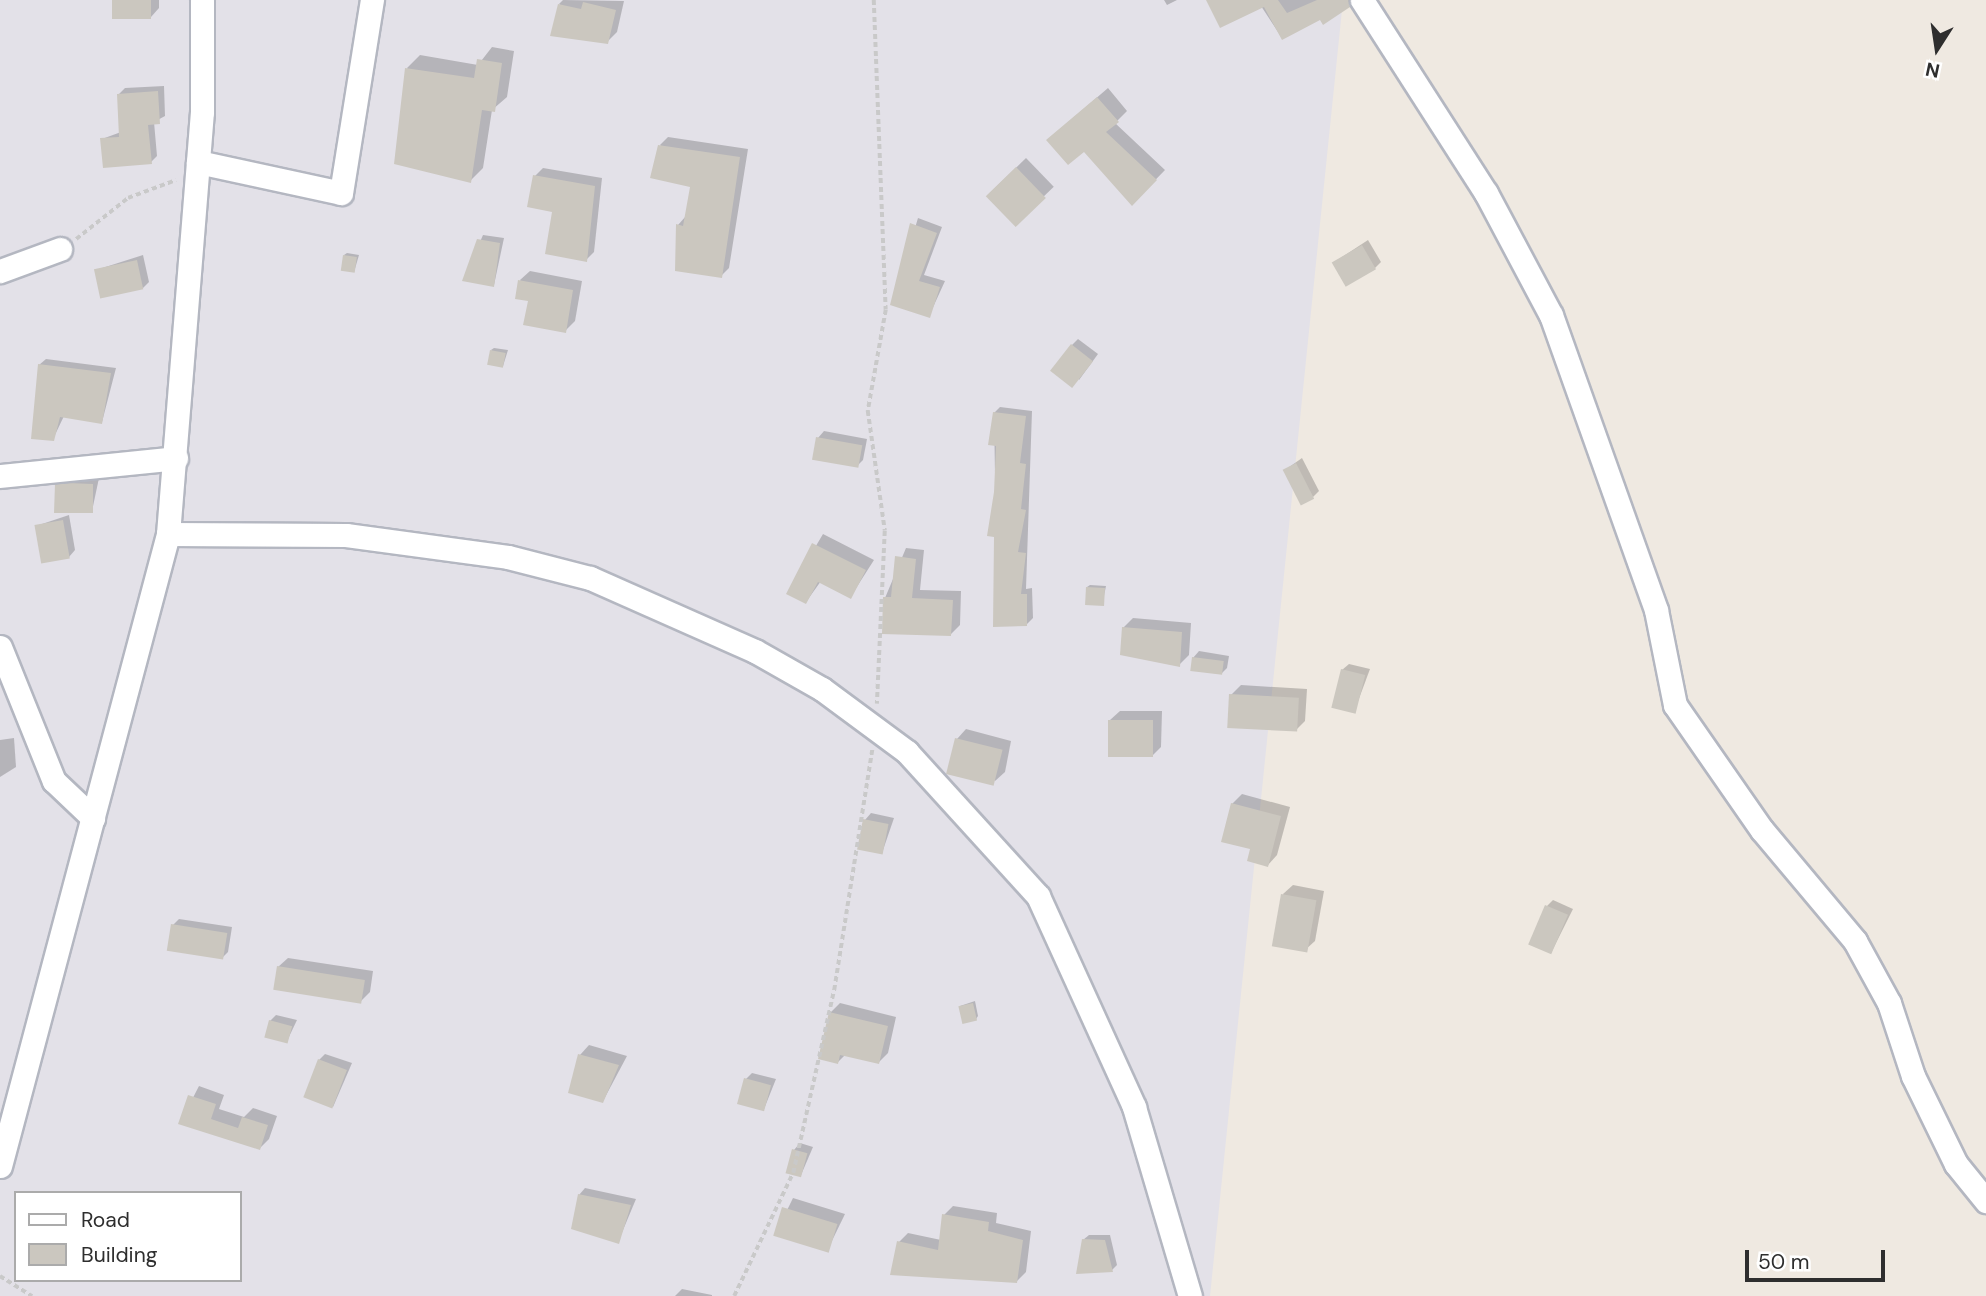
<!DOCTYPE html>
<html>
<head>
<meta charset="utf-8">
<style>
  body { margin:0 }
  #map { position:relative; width:1986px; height:1296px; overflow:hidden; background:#efe9e1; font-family:"DM Sans",sans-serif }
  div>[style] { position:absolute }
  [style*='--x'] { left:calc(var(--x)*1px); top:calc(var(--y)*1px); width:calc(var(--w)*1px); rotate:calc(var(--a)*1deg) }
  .industrial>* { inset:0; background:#e3e1e8 }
  .shadow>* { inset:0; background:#0003; transform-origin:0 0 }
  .building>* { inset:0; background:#cbc7bf; transform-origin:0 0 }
  .path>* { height:3.5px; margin-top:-1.75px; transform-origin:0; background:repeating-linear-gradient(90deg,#c9c9c9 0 5px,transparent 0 8.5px) }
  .roads { filter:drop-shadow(2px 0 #b4b7c1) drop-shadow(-2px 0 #b4b7c1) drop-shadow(0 2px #b4b7c1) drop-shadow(0 -2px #b4b7c1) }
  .minor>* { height:23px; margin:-11.5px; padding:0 11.5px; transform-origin:11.5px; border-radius:11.5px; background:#fff }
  span { translate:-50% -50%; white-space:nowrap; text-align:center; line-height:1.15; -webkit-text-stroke:7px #fff; paint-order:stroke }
  .legend { position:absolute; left:14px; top:1191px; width:228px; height:91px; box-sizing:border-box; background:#fff; border:2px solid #ababab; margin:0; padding:9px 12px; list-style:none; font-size:21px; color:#2e2e2e }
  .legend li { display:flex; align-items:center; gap:14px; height:35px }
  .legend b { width:35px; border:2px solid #ababab }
  .north { position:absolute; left:1902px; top:14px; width:70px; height:70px; -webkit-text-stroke:5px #fff; paint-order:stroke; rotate:192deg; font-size:19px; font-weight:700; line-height:28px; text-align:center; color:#2e2e2e }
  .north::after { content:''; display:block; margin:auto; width:24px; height:32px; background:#2e2e2e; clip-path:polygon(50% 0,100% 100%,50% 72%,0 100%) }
  .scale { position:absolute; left:1745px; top:1250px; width:140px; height:32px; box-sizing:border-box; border:4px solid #2e2e2e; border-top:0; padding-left:9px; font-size:21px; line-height:24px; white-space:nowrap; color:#2e2e2e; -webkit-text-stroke:5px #fff; paint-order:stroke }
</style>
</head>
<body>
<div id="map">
  <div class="industrial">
    <div style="clip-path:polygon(evenodd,0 0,1343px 0,1210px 1296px,0 1296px,0 0,16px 1193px,240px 1193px,240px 1280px,16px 1280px,16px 1193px)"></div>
  </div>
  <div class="shadow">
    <div style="clip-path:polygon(114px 0,159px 0,159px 8px,151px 17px)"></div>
    <div style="clip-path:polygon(563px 0,624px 1px,617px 32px,607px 42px,559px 4px)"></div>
    <div style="clip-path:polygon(1164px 0,1177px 0,1167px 5px)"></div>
    <div style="clip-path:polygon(1213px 0,1355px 0,1282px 38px,1261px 6px)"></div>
    <div style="clip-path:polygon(492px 47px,514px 51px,507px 97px,492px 110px,483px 168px,470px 181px,407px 68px,420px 55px,478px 65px)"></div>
    <div style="clip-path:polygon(164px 86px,165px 116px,154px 122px,157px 156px,151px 162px,102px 139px,121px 132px,119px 94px,125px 88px)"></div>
    <div style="clip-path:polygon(1108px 88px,1127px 111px,1115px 123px,1165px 170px,1132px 204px,1084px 149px,1058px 131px)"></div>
    <div style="clip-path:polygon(668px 137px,748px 149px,729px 268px,721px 276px,678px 225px,686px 216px,692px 186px,660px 145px)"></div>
    <div style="left:1026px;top:158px;width:40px;height:54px;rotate:46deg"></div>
    <div style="clip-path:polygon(543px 168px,602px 178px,594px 252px,586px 260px,535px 176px)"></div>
    <div style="clip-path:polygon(918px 218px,942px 227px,924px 275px,945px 281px,929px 316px,892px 304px)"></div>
    <div style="clip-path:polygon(483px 235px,504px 238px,494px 285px,464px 279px)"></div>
    <div style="clip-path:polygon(1368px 240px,1381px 262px,1375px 268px,1333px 263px)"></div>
    <div style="clip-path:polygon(347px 253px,359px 255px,354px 272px,344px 255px)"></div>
    <div style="clip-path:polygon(143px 255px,149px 282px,143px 288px,96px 270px)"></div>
    <div style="clip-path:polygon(530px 271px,582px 281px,575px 321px,565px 331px,530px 300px,520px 280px)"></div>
    <div style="clip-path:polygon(1078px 339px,1098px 354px,1079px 380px,1072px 345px)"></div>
    <div style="clip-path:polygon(494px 348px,508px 350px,503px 366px,491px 350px)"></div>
    <div style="clip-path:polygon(46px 359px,116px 368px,102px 422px,64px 416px,53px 439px,39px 365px)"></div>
    <div style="clip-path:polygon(1000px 407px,1032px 411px,1026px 589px,1032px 588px,1033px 618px,1027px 624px,996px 535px,994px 413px)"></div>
    <div style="clip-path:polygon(824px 431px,867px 439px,863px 460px,857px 466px,818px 438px)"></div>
    <div style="clip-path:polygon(1302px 458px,1319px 491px,1313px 497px,1285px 470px)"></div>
    <div style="clip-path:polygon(99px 478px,92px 511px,57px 485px,63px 479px)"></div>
    <div style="clip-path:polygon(69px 515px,75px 550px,69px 557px,36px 526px)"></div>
    <div style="clip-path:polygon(823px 534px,874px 560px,851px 596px,821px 581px,806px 602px,788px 593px)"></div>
    <div style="clip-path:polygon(906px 548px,924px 550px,920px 590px,961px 591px,960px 625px,951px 634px,885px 598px)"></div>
    <div style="clip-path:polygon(1090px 585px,1106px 586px,1102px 605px,1087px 587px)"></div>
    <div style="clip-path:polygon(1133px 618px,1191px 623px,1189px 655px,1179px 665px,1123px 628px)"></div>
    <div style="clip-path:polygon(1199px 651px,1229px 656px,1227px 668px,1221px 674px,1193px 658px)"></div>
    <div style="clip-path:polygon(1349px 664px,1370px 669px,1354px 712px,1342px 670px)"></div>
    <div style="clip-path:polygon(1241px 685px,1307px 689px,1305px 721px,1296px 730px,1231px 695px)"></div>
    <div style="clip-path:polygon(1120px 711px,1162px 711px,1161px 747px,1152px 756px,1110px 720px)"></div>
    <div style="clip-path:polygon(966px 729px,1011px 741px,1005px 772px,995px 781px,957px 739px)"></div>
    <div style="clip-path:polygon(14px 738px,16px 767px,0 777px,0 740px)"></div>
    <div style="clip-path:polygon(1242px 794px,1290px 807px,1277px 855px,1268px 865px,1252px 848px,1232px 804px)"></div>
    <div style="clip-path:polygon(871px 813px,894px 818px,882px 853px,865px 820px)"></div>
    <div style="clip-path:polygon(1293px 885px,1324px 891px,1315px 941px,1305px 950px,1283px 894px)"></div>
    <div style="clip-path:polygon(1553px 900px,1573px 909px,1551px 953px,1547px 906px)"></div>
    <div style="clip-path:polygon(179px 919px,232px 927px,228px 952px,222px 958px,173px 925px)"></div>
    <div style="clip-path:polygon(288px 958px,373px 971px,370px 992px,361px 1001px,278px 967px)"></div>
    <div style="clip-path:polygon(975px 1001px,978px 1016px,976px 1019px,960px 1006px)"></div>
    <div style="clip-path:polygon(840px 1003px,896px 1017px,888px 1053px,878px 1063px,845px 1055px,838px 1062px,830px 1013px)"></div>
    <div style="clip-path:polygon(276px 1015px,297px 1020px,287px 1041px,270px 1021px)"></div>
    <div style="clip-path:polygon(589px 1045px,627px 1056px,603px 1101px,580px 1055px)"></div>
    <div style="clip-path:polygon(325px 1054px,352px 1063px,333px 1107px,319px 1060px)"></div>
    <div style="clip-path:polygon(752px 1073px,776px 1079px,764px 1109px,746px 1079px)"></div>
    <div style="clip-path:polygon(199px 1086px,224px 1095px,219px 1109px,244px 1117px,253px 1108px,277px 1116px,269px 1139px,260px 1148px,180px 1123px)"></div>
    <div style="clip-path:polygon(800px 1143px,813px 1147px,801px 1175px,794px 1150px)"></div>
    <div style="clip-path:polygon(585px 1188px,636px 1199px,618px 1242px,579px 1195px)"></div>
    <div style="clip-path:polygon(793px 1198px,845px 1214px,827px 1251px,775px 1235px)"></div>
    <div style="clip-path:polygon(953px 1206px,997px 1213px,996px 1223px,1031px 1231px,1026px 1272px,1017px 1281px,899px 1242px,908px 1233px,941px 1240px,944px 1215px)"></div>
    <div style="clip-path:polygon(1089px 1235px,1110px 1235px,1117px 1265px,1112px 1270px,1083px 1240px)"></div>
    <div style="clip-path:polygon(682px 1289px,712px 1295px,712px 1296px,675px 1296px)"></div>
  </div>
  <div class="building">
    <div style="left:112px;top:0;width:39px;height:19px"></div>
    <div style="clip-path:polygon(1206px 0,1278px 0,1287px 13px,1317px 0,1348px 0,1350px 7px,1323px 25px,1320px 20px,1282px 40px,1264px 7px,1220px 28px)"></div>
    <div style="clip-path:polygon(583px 2px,616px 10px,608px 44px,550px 36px,558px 4px,581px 9px)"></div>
    <div style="clip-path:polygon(477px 59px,502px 63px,495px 112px,482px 110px,471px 183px,394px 164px,405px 68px,474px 78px)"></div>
    <div style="clip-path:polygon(158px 91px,160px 124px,148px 125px,152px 164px,103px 168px,100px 138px,119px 137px,117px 94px)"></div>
    <div style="clip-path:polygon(1097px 97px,1119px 122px,1106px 132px,1157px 180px,1132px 206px,1084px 152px,1068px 165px,1046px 140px)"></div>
    <div style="clip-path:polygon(658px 145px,740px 157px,722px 278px,675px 271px,676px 224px,683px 226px,690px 187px,650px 178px)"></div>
    <div style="left:1016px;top:167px;width:43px;height:42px;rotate:46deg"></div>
    <div style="clip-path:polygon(533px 175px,595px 186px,587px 262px,545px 254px,552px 212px,527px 207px)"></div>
    <div style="clip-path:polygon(910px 223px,937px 233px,919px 281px,940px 287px,930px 318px,890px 305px)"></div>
    <div style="clip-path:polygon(477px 239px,500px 243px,494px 287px,462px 281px)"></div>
    <div style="left:1362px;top:245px;width:28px;height:35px;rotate:60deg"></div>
    <div style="left:343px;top:255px;width:14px;height:16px;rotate:8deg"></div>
    <div style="left:137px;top:260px;width:30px;height:44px;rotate:78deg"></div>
    <div style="clip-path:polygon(518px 280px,573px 290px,566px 333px,523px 325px,528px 301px,515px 299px)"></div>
    <div style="left:1071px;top:344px;width:28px;height:34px;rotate:38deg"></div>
    <div style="left:490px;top:350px;width:16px;height:15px;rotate:11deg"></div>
    <div style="clip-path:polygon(38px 364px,111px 373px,102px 424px,60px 417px,54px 441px,31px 439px)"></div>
    <div style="clip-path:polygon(993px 412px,1026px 416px,1020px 463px,1026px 464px,1021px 509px,1026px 510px,1018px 552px,1026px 553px,1021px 594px,1027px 594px,1027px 626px,993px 627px,994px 537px,987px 536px,994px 492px,996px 446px,988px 445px)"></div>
    <div style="left:816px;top:437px;width:47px;height:23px;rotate:10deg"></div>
    <div style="left:1296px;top:463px;width:40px;height:15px;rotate:63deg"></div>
    <div style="clip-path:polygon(67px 483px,93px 484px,93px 513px,54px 513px,55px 484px)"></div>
    <div style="left:63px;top:520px;width:39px;height:29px;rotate:80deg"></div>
    <div style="clip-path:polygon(812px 543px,866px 570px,851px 599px,818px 582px,806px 604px,786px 594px)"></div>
    <div style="clip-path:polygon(895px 556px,916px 559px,912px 598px,953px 600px,951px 636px,882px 634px,883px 597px,891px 597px)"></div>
    <div style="left:1086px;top:587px;width:19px;height:18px;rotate:3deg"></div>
    <div style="clip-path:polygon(1122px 627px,1182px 632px,1180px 667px,1120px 655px)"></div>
    <div style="left:1192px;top:657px;width:32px;height:14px;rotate:7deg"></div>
    <div style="left:1341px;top:669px;width:25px;height:40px;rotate:14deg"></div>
    <div style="left:1229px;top:694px;width:70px;height:34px;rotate:3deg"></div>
    <div style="left:1108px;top:720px;width:45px;height:37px"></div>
    <div style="left:955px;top:738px;width:49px;height:37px;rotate:14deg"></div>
    <div style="clip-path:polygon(1231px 803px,1281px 816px,1268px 867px,1247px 861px,1250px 849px,1221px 842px)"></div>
    <div style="left:863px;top:819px;width:26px;height:31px;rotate:11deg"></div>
    <div style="left:1281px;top:894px;width:36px;height:53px;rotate:10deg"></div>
    <div style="left:1545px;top:905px;width:25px;height:43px;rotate:23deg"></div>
    <div style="left:171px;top:924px;width:57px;height:27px;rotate:9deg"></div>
    <div style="left:277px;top:966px;width:89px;height:24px;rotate:9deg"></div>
    <div style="left:973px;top:1003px;width:18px;height:15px;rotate:77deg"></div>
    <div style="clip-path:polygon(829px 1012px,888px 1026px,879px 1064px,840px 1055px,838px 1064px,818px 1059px)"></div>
    <div style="left:269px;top:1020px;width:24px;height:18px;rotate:15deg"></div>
    <div style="clip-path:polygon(578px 1054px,619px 1065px,603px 1103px,568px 1093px)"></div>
    <div style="left:318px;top:1059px;width:31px;height:41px;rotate:21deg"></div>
    <div style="left:744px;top:1078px;width:28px;height:27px;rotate:15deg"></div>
    <div style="clip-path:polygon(188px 1095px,216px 1104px,211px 1119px,238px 1128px,242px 1117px,268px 1125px,260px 1150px,178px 1124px)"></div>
    <div style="left:792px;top:1149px;width:16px;height:25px;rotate:15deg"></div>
    <div style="clip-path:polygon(578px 1194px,631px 1205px,619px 1244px,571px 1229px)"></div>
    <div style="left:782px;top:1207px;width:58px;height:30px;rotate:17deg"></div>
    <div style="clip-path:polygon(942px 1214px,989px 1222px,988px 1231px,1023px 1240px,1017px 1283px,890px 1275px,897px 1241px,938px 1250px)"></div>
    <div style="clip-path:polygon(1082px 1239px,1105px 1240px,1113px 1272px,1076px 1274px)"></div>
  </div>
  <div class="path">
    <div style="--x:874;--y:0;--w:310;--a:87.8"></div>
    <div style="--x:886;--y:310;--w:103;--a:100.1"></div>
    <div style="--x:868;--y:411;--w:121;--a:81.9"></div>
    <div style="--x:885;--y:531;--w:173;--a:92.6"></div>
    <div style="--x:76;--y:239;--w:66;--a:-38.3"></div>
    <div style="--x:128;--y:198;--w:51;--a:-20.6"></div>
    <div style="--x:0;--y:1276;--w:38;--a:32"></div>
    <div style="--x:734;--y:1296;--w:136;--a:-64.4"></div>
    <div style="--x:793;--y:1173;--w:188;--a:-77.4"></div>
    <div style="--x:834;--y:990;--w:243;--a:-81"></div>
  </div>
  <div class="roads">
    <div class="minor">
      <div style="--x:1362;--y:0;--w:229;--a:57.3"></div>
      <div style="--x:1486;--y:193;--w:138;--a:62"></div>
      <div style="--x:1551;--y:315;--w:313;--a:70.4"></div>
      <div style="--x:1656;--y:610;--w:97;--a:78.7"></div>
      <div style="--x:1675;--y:705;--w:152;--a:55.2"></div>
      <div style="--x:1762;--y:830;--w:145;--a:50"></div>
      <div style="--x:1855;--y:941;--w:71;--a:61.3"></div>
      <div style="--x:1889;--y:1003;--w:77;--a:71.8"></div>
      <div style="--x:1913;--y:1076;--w:98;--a:64"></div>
      <div style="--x:1956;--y:1164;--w:48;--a:51"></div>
      <div style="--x:198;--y:162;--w:146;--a:12.2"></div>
      <div style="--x:341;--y:193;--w:195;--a:-80.9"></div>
      <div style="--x:0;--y:271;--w:64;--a:-20.1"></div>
      <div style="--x:0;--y:476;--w:177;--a:-5.8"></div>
      <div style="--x:168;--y:534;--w:178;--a:0.3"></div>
      <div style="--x:346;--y:535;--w:163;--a:7.7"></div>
      <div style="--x:508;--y:557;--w:85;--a:14.4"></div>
      <div style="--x:590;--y:578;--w:180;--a:23.9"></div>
      <div style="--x:755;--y:651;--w:77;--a:29.6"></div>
      <div style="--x:822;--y:689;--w:106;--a:36.5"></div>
      <div style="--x:907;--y:752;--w:195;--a:47.7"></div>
      <div style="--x:1038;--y:896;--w:232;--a:65.5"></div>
      <div style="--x:1134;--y:1107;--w:197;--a:73.5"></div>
      <div style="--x:0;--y:647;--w:144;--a:68.1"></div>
      <div style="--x:54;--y:781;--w:54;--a:43.5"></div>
      <div style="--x:0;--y:1166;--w:654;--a:-75.11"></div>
      <div style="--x:168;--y:534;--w:423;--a:-85.4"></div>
      <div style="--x:202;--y:112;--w:112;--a:-90"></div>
    </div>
  </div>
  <ul class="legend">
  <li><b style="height:9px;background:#fff"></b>Road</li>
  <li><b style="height:19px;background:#cbc7bf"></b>Building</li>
  </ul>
  <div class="north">N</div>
  <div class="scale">50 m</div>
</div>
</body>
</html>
